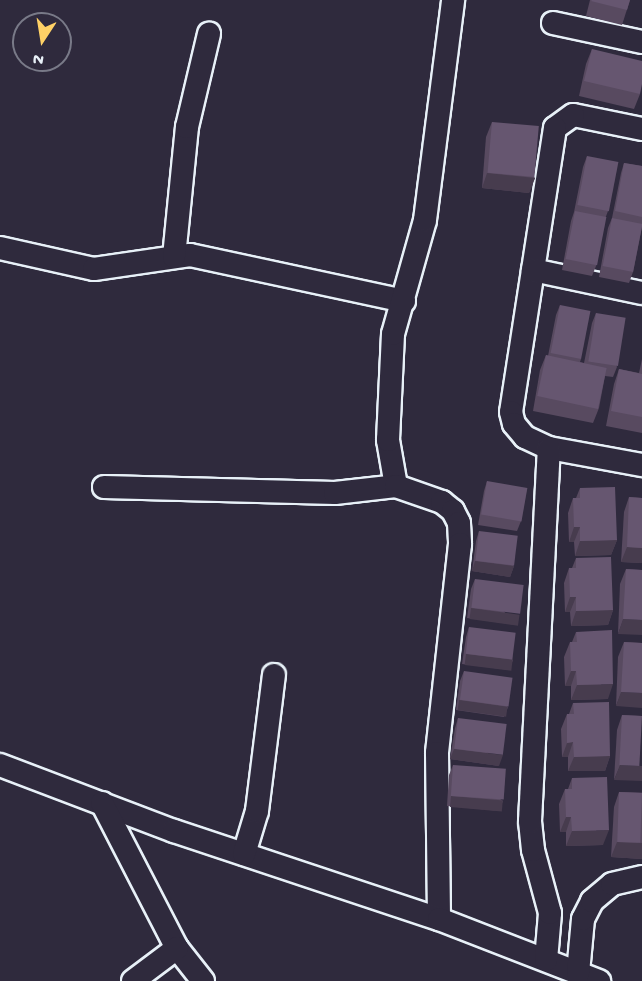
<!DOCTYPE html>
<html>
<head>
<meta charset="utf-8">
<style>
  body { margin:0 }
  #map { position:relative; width:642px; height:981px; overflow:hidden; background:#2f2a3d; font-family:"Gochi Hand",sans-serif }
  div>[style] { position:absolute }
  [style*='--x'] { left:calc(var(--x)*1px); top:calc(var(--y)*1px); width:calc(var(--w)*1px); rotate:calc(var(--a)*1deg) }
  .roads { filter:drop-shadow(2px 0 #e8f1f8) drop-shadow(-2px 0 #e8f1f8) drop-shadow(0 2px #e8f1f8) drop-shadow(0 -2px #e8f1f8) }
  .minor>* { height:22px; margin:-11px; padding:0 11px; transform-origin:11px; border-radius:11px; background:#2f2a3d }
  .wall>* { inset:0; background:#584a60 }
  .shaded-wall>* { inset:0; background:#473c4e; transform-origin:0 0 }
  .building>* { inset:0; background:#665670; transform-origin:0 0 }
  span { translate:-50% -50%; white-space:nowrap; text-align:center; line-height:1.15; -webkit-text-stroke:5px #2f2a3d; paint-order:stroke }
  .north { position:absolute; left:12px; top:12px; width:60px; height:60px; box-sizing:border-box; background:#2f2a3d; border:2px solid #797a88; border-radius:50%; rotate:192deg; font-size:16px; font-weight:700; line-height:24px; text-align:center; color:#e8f1f8 }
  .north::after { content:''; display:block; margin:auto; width:21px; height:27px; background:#ffd166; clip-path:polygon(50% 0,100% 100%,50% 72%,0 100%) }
</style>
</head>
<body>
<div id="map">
  <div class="roads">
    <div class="minor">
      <div style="--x:553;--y:23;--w:91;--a:12.1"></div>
      <div style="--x:642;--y:129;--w:70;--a:-168.5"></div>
      <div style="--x:573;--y:115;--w:22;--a:144"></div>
      <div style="--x:555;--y:128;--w:287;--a:98.8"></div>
      <div style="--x:511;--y:412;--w:12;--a:76"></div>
      <div style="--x:514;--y:424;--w:17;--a:50"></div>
      <div style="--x:525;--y:437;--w:26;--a:25"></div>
      <div style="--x:549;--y:448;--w:95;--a:10.4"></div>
      <div style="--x:0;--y:248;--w:96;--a:12.6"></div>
      <div style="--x:94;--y:269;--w:97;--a:-8.3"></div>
      <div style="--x:190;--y:255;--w:219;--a:12.1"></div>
      <div style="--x:174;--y:257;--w:131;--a:-84.3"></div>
      <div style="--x:187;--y:127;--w:96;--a:-76.7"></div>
      <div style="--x:533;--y:270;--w:111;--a:11.9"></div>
      <div style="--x:396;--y:486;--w:47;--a:-99.9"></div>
      <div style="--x:388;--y:440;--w:106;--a:-87.3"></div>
      <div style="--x:393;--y:334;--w:118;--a:-74.3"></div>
      <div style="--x:425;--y:220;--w:222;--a:-82.7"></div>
      <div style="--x:104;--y:487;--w:231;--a:1.5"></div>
      <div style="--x:335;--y:493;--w:61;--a:-6.5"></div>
      <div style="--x:396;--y:486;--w:49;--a:19.2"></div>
      <div style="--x:442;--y:502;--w:14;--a:39"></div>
      <div style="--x:453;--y:511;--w:13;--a:63"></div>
      <div style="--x:459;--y:523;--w:21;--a:87"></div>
      <div style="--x:460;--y:544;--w:210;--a:96.3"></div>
      <div style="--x:437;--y:753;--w:166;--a:89.3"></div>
      <div style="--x:0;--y:765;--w:186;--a:20.8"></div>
      <div style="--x:174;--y:831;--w:279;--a:18.4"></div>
      <div style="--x:439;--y:919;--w:172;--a:21.2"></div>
      <div style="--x:102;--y:803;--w:163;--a:62.7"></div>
      <div style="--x:177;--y:948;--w:42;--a:51.8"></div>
      <div style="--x:244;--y:854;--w:45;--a:-73.2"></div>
      <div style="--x:257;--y:811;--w:137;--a:-82.9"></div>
      <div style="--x:546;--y:960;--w:47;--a:-85.1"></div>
      <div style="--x:550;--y:913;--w:65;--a:-105.1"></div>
      <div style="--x:533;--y:850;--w:29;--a:-96"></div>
      <div style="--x:530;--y:821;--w:373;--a:-87.1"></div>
      <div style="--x:578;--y:973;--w:54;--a:-84.7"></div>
      <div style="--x:583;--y:919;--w:20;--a:-63"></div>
      <div style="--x:592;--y:901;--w:26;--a:-40"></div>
      <div style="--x:612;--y:884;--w:31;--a:-13"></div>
      <div style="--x:133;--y:981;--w:55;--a:-36.9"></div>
    </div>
  </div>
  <div class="wall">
    <div style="clip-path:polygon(590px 0,630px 0,622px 25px,586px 16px)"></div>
    <div style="clip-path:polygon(592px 49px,640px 94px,634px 109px,579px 96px,586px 64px)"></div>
    <div style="clip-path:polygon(492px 122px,535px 178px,529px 193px,482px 188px,486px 137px)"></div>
    <div style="clip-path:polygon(587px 156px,608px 211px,605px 219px,596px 266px,592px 276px,562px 270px,571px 221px,574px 212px,583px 167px)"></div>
    <div style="clip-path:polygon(624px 163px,642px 166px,642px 227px,633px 272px,629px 283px,599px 277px,608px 228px,612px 218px,621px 173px)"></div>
    <div style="clip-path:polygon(560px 305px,581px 359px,580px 362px,584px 363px,592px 323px,596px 313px,617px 367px,613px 377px,605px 376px,599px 408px,593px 423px,533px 411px,540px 370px,546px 355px,548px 356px,556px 315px)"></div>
    <div style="clip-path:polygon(642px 359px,642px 433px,606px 426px,614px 384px,619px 369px,639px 373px)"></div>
    <div style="clip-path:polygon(487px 481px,521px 521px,517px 531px,478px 525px,484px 491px)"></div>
    <div style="clip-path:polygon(580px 488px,617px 540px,611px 555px,575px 556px,574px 542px,569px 542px,568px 513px,573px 498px,576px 498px)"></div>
    <div style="clip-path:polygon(629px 497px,642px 498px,642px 563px,621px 562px,624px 512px)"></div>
    <div style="clip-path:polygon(479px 531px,514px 566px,510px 577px,472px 571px,476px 541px)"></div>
    <div style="clip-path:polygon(576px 558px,613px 610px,608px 625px,571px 626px,570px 612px,565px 612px,564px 583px,569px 568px,572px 568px)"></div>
    <div style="clip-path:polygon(626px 569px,642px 570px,618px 634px,620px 584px)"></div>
    <div style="clip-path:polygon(475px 579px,516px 625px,467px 618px,471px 589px)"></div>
    <div style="clip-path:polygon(469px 627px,513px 660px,509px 670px,462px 664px,466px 637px)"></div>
    <div style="clip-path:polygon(576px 632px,608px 699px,571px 700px,571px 686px,565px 686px,564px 657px,570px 642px,572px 642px)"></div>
    <div style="clip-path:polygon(624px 642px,642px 643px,616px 706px,618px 657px)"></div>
    <div style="clip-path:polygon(464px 671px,508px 707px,504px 717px,456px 710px,460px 681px)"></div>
    <div style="clip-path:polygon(573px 703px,610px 756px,605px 771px,568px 771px,568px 757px,562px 757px,561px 729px,567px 714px,569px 714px)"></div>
    <div style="clip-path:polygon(622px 715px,642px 716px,614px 780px,617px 730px)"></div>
    <div style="clip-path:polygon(458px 718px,499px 766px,450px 759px,455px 728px)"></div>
    <div style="clip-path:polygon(453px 765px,503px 801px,499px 811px,447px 806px,449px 775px)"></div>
    <div style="clip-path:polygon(572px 778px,603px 845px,566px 846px,566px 832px,560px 832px,559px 804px,565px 789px,568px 789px)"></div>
    <div style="clip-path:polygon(619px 792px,642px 793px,642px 859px,611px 857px,614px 807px)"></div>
  </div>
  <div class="shaded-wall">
    <div style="clip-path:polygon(487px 173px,535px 178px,529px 193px,482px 188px)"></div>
    <div style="clip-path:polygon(574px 527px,580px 527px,574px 542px,569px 542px)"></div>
    <div style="clip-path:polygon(617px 540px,611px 555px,575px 556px,580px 541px)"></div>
    <div style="clip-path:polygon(627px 547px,642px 548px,642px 563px,621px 562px)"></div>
    <div style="clip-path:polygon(475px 561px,514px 566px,510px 577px,472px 571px)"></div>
    <div style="clip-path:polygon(570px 597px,576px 597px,570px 612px,565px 612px)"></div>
    <div style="left:471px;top:608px;width:49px;height:11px;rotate:8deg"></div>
    <div style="clip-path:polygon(613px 610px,608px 625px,571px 626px,576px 611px)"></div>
    <div style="clip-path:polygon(623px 619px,642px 620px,642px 635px,618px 634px)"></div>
    <div style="left:466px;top:654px;width:47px;height:11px;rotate:7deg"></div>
    <div style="clip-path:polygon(571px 671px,576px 671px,571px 686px,565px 686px)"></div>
    <div style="clip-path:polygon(613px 684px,608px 699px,571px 700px,577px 685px)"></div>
    <div style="clip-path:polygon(621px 692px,642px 693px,642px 708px,616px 706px)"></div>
    <div style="left:459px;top:700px;width:49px;height:10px;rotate:8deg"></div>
    <div style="clip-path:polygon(573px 742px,568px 757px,562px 757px,567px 743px)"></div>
    <div style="clip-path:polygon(454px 749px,503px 755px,499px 766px,450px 759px)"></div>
    <div style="clip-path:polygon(610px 756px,605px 771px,568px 771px,574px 757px)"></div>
    <div style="clip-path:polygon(620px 765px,642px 766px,642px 781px,614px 780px)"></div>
    <div style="left:451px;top:796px;width:52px;height:11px;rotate:5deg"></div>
    <div style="clip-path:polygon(566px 817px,571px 817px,566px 832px,560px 832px)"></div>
    <div style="clip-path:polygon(609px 830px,603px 845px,566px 846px,572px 831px)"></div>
    <div style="clip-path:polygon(617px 842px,642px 843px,642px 859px,611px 857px)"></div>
  </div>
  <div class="building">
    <div style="clip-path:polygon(592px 0,630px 0,627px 10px,591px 1px)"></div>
    <div style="clip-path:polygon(592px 49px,642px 61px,642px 84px,640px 94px,584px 81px)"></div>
    <div style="left:492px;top:122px;width:47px;height:51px;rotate:5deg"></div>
    <div style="left:587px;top:156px;width:32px;height:50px;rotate:11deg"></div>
    <div style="clip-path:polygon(624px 163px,642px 166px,642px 217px,615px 211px)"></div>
    <div style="left:575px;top:211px;width:32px;height:49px;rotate:11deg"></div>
    <div style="left:612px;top:218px;width:31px;height:49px;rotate:11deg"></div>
    <div style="left:560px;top:305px;width:31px;height:49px;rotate:11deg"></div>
    <div style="left:596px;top:313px;width:30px;height:49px;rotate:9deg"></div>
    <div style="left:546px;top:355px;width:62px;height:42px;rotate:12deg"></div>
    <div style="clip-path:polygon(619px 369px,642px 374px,642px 417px,611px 411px)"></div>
    <div style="left:487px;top:481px;width:41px;height:34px;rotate:10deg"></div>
    <div style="clip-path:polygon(615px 487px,617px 540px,580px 541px,580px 527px,574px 527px,573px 498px,580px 498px,580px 488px)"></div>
    <div style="clip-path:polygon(629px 497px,642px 498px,642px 548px,627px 547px)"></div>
    <div style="left:479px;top:531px;width:39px;height:30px;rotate:7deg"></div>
    <div style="clip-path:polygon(611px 557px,613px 610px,576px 611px,576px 597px,570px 597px,569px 568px,576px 568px,576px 558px)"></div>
    <div style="clip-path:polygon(626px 569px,642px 570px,642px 620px,623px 619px)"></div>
    <div style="left:475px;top:579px;width:49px;height:29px;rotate:7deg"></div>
    <div style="left:469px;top:627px;width:47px;height:27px;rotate:7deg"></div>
    <div style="clip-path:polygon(612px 630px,613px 684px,577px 685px,576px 671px,571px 671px,570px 642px,577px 642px,576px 632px)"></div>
    <div style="clip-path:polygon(624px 642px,642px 643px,642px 693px,621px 692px)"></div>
    <div style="left:464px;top:671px;width:49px;height:29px;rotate:8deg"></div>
    <div style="clip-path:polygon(609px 702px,610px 756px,574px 757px,573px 742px,567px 743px,567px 714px,574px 714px,573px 703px)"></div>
    <div style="left:622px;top:715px;width:20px;height:50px;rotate:3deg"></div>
    <div style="left:458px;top:718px;width:49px;height:31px;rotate:7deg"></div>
    <div style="left:453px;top:765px;width:53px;height:31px;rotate:4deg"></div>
    <div style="clip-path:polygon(607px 777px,609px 830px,572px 831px,571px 817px,566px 817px,565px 789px,572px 789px,572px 778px)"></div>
    <div style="left:619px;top:792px;width:23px;height:50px;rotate:2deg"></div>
  </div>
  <div class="north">N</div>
</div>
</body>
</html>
